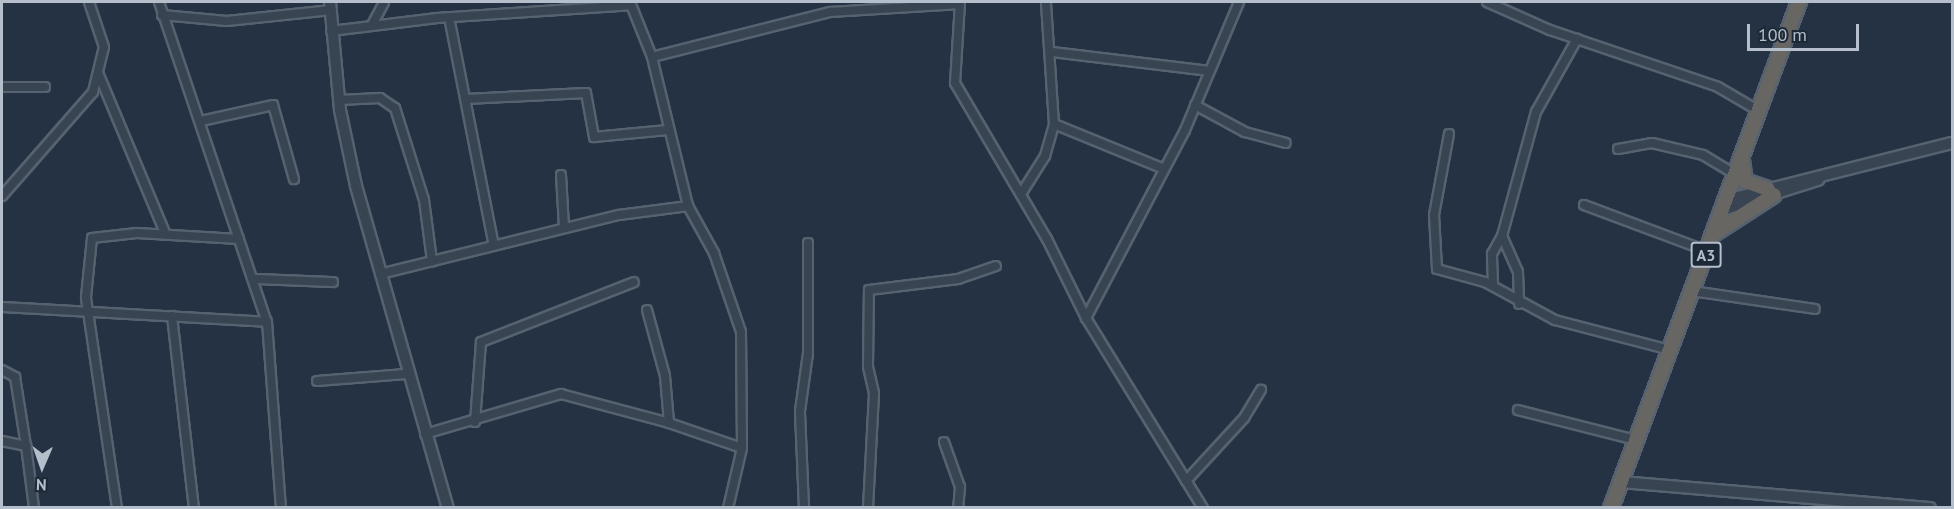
<!DOCTYPE html>
<html>
<head>
<meta charset="utf-8">
<style>
  body { margin:0 }
  #map { position:relative; width:1954px; height:509px; overflow:hidden; background:#243243; font-family:"PT Sans",sans-serif }
  div>[style] { position:absolute }
  [style*='--x'] { left:calc(var(--x)*1px); top:calc(var(--y)*1px); width:calc(var(--w)*1px); rotate:calc(var(--a)*1deg) }
  .roads { filter:drop-shadow(2px 0 #56626f) drop-shadow(-2px 0 #56626f) drop-shadow(0 2px #56626f) drop-shadow(0 -2px #56626f) }
  .minor>* { height:8px; margin:-4px; padding:0 4px; transform-origin:4px; border-radius:4px; background:#384452 }
  .tertiary>* { height:10px; margin:-5px; padding:0 5px; transform-origin:5px; border-radius:5px; background:#384452 }
  .trunk>* { height:14px; margin:-7px; padding:0 7px; transform-origin:7px; border-radius:7px; background:#686663 }
  span { translate:-50% -50%; white-space:nowrap; text-align:center; line-height:1.15; -webkit-text-stroke:4.5px #1d2937; paint-order:stroke }
  .shield-label span { padding:2px 4px; background:#1d2937; border:2px solid; border-radius:4px; -webkit-text-stroke-width:0 }
  .shield-label { font-size:16px; color:#b5bfcc; font-weight:700 }
  .frame { position:absolute; inset:0; border:3px solid #b5bfcc; pointer-events:none }
  .north { position:absolute; left:12px; top:437px; width:60px; height:60px; -webkit-text-stroke:4px #1d2937; paint-order:stroke; rotate:182deg; font-size:16px; font-weight:700; line-height:24px; text-align:center; color:#b5bfcc }
  .north::after { content:''; display:block; margin:auto; width:21px; height:27px; background:#b5bfcc; clip-path:polygon(50% 0,100% 100%,50% 72%,0 100%) }
  .scale { position:absolute; left:1747px; top:24px; width:112px; height:27px; box-sizing:border-box; border:3px solid #b5bfcc; border-top:0; padding-left:8px; font-size:18px; line-height:21px; white-space:nowrap; color:#b5bfcc; -webkit-text-stroke:4px #1d2937; paint-order:stroke }
</style>
</head>
<body>
<div id="map">
  <div class="roads">
    <div class="minor">
      <div style="--x:159;--y:2;--w:338;--a:71.4"></div>
      <div style="--x:267;--y:322;--w:187;--a:85.7"></div>
      <div style="--x:630;--y:2;--w:59;--a:68.2"></div>
      <div style="--x:652;--y:57;--w:153;--a:76.4"></div>
      <div style="--x:960;--y:2;--w:81;--a:93.5"></div>
      <div style="--x:955;--y:83;--w:181;--a:59.5"></div>
      <div style="--x:1047;--y:239;--w:88;--a:63.7"></div>
      <div style="--x:1086;--y:318;--w:223;--a:58.4"></div>
      <div style="--x:1487;--y:2;--w:69;--a:24"></div>
      <div style="--x:1550;--y:30;--w:177;--a:18.7"></div>
      <div style="--x:1718;--y:87;--w:48;--a:30.3"></div>
      <div style="--x:162;--y:15;--w:65;--a:5.3"></div>
      <div style="--x:227;--y:21;--w:105;--a:-6"></div>
      <div style="--x:449;--y:17;--w:233;--a:78.9"></div>
      <div style="--x:372;--y:25;--w:26;--a:-62"></div>
      <div style="--x:331;--y:31;--w:107;--a:-7"></div>
      <div style="--x:437;--y:18;--w:194;--a:-3.8"></div>
      <div style="--x:1052;--y:52;--w:157;--a:6.9"></div>
      <div style="--x:652;--y:57;--w:184;--a:-14.2"></div>
      <div style="--x:830;--y:12;--w:129;--a:-3.5"></div>
      <div style="--x:99;--y:75;--w:173;--a:67.3"></div>
      <div style="--x:2;--y:87;--w:43;--a:0"></div>
      <div style="--x:466;--y:99;--w:120;--a:-2.9"></div>
      <div style="--x:586;--y:93;--w:45;--a:79.7"></div>
      <div style="--x:594;--y:137;--w:74;--a:-5.4"></div>
      <div style="--x:339;--y:100;--w:41;--a:-2.8"></div>
      <div style="--x:380;--y:98;--w:18;--a:34"></div>
      <div style="--x:395;--y:108;--w:96;--a:72.5"></div>
      <div style="--x:424;--y:200;--w:62;--a:82.5"></div>
      <div style="--x:1195;--y:105;--w:57;--a:28.4"></div>
      <div style="--x:1245;--y:132;--w:42;--a:15"></div>
      <div style="--x:201;--y:121;--w:74;--a:-12.5"></div>
      <div style="--x:273;--y:105;--w:77;--a:74.2"></div>
      <div style="--x:1054;--y:124;--w:119;--a:22.2"></div>
      <div style="--x:1449;--y:134;--w:82;--a:100.5"></div>
      <div style="--x:1434;--y:215;--w:54;--a:86.8"></div>
      <div style="--x:1437;--y:269;--w:50;--a:15.2"></div>
      <div style="--x:1485;--y:282;--w:80;--a:28.5"></div>
      <div style="--x:1555;--y:320;--w:119;--a:14.6"></div>
      <div style="--x:1618;--y:149;--w:35;--a:-10"></div>
      <div style="--x:1652;--y:143;--w:52;--a:13.2"></div>
      <div style="--x:1703;--y:155;--w:37;--a:31"></div>
      <div style="--x:561;--y:175;--w:52;--a:86.7"></div>
      <div style="--x:1021;--y:194;--w:45;--a:-57.7"></div>
      <div style="--x:1045;--y:156;--w:33;--a:-74"></div>
      <div style="--x:1054;--y:124;--w:122;--a:-93.8"></div>
      <div style="--x:2;--y:196;--w:138;--a:-48.8"></div>
      <div style="--x:93;--y:92;--w:46;--a:-76.3"></div>
      <div style="--x:104;--y:47;--w:47;--a:-108.4"></div>
      <div style="--x:1584;--y:205;--w:131;--a:20.5"></div>
      <div style="--x:1502;--y:236;--w:39;--a:66"></div>
      <div style="--x:1518;--y:272;--w:32;--a:88"></div>
      <div style="--x:380;--y:274;--w:246;--a:-13.9"></div>
      <div style="--x:619;--y:215;--w:70;--a:-7.4"></div>
      <div style="--x:688;--y:206;--w:54;--a:61"></div>
      <div style="--x:714;--y:253;--w:83;--a:71.1"></div>
      <div style="--x:741;--y:332;--w:116;--a:89.5"></div>
      <div style="--x:742;--y:448;--w:62;--a:103.1"></div>
      <div style="--x:255;--y:279;--w:78;--a:2.2"></div>
      <div style="--x:1493;--y:285;--w:31;--a:-92"></div>
      <div style="--x:1492;--y:254;--w:21;--a:-61"></div>
      <div style="--x:1502;--y:236;--w:129;--a:-74.7"></div>
      <div style="--x:1536;--y:112;--w:84;--a:-60.7"></div>
      <div style="--x:1692;--y:291;--w:124;--a:8.3"></div>
      <div style="--x:2;--y:307;--w:265;--a:3.2"></div>
      <div style="--x:647;--y:310;--w:68;--a:74.7"></div>
      <div style="--x:665;--y:376;--w:47;--a:85.1"></div>
      <div style="--x:669;--y:423;--w:77;--a:18.9"></div>
      <div style="--x:172;--y:316;--w:193;--a:83.5"></div>
      <div style="--x:1086;--y:318;--w:212;--a:-62.2"></div>
      <div style="--x:1185;--y:130;--w:139;--a:-67.1"></div>
      <div style="--x:2;--y:370;--w:15;--a:28"></div>
      <div style="--x:15;--y:377;--w:70;--a:80.9"></div>
      <div style="--x:317;--y:381;--w:89;--a:-4.5"></div>
      <div style="--x:1518;--y:410;--w:122;--a:14.3"></div>
      <div style="--x:475;--y:422;--w:80;--a:-85.7"></div>
      <div style="--x:481;--y:342;--w:164;--a:-21.4"></div>
      <div style="--x:425;--y:434;--w:142;--a:-16.4"></div>
      <div style="--x:561;--y:394;--w:112;--a:15"></div>
      <div style="--x:2;--y:441;--w:25;--a:12"></div>
      <div style="--x:26;--y:446;--w:63;--a:82.6"></div>
      <div style="--x:944;--y:442;--w:48;--a:70.4"></div>
      <div style="--x:960;--y:487;--w:21;--a:95"></div>
      <div style="--x:1186;--y:481;--w:86;--a:-47.4"></div>
      <div style="--x:1244;--y:418;--w:33;--a:-59"></div>
      <div style="--x:117;--y:508;--w:213;--a:-98.4"></div>
      <div style="--x:86;--y:297;--w:59;--a:-84.2"></div>
      <div style="--x:92;--y:238;--w:45;--a:-6.3"></div>
      <div style="--x:137;--y:233;--w:102;--a:3.4"></div>
      <div style="--x:804;--y:508;--w:97;--a:-92.4"></div>
      <div style="--x:800;--y:411;--w:59;--a:-82.1"></div>
      <div style="--x:808;--y:353;--w:110;--a:-90"></div>
      <div style="--x:868;--y:508;--w:115;--a:-87"></div>
      <div style="--x:874;--y:393;--w:27;--a:-103"></div>
      <div style="--x:868;--y:367;--w:77;--a:-89.3"></div>
      <div style="--x:869;--y:290;--w:90;--a:-7"></div>
      <div style="--x:958;--y:279;--w:40;--a:-18.9"></div>
    </div>
    <div class="tertiary">
      <div style="--x:330;--y:2;--w:108;--a:84.7"></div>
      <div style="--x:340;--y:110;--w:78;--a:78.1"></div>
      <div style="--x:356;--y:186;--w:335;--a:74.1"></div>
      <div style="--x:1726;--y:200;--w:233;--a:-14.2"></div>
      <div style="--x:1722;--y:210;--w:101;--a:-17.4"></div>
      <div style="--x:1620;--y:482;--w:311;--a:4.8"></div>
    </div>
    <div class="trunk">
      <div style="--x:1742;--y:160;--w:21;--a:82"></div>
      <div style="--x:1745;--y:181;--w:24;--a:19"></div>
      <div style="--x:1715;--y:233;--w:70;--a:-32.8"></div>
      <div style="--x:1611;--y:508;--w:540;--a:-69.62"></div>
    </div>
  </div>
  <div class="shield-label">
    <span style="left:1706px;top:255px">A3</span>
  </div>
  <div class="frame"></div>
  <div class="north">N</div>
  <div class="scale">100 m</div>
</div>
</body>
</html>
